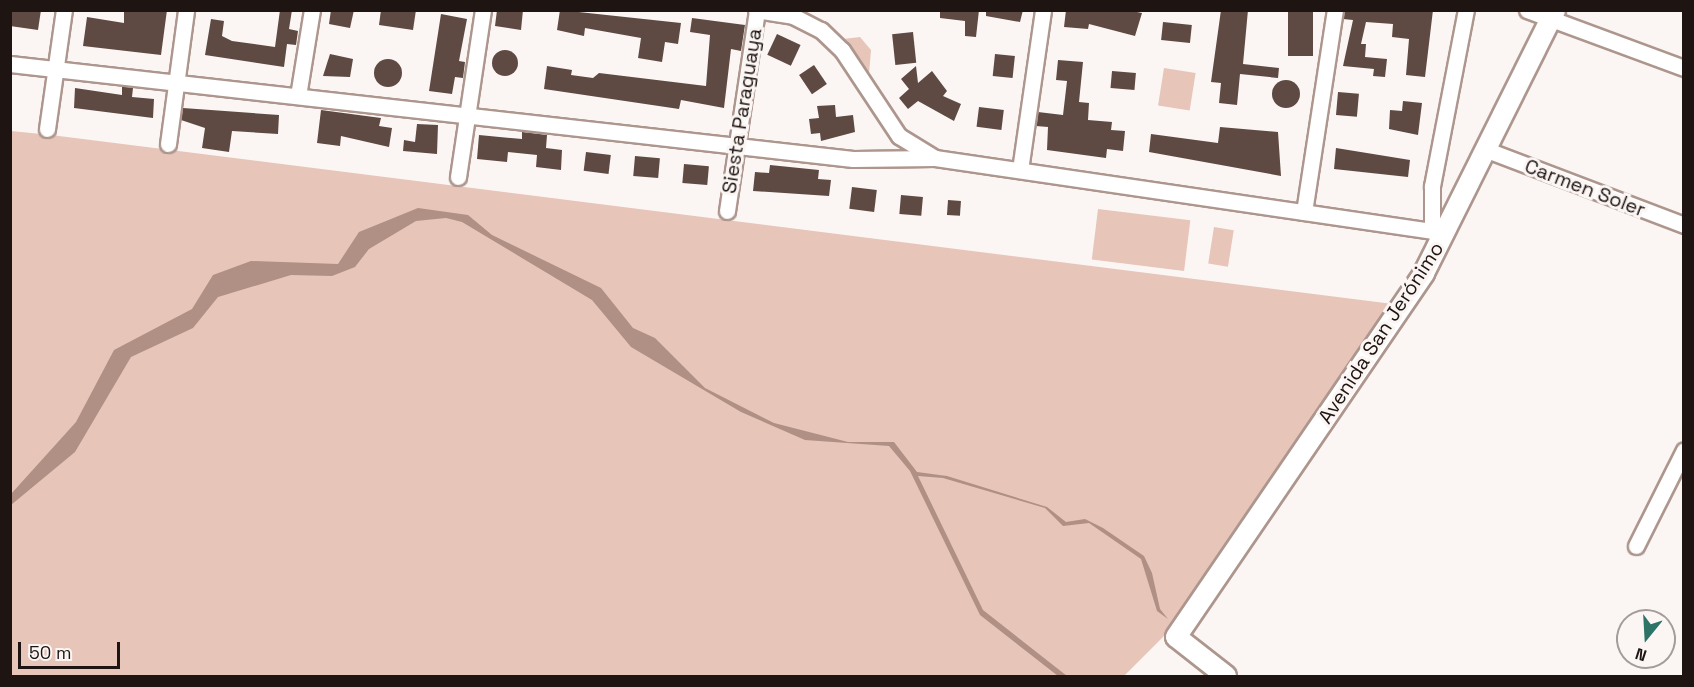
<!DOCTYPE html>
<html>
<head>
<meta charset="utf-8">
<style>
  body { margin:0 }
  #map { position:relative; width:1694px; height:687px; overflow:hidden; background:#fbf6f4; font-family:"Space Grotesk",sans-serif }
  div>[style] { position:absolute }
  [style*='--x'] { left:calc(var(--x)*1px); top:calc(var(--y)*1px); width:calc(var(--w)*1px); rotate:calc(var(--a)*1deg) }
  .green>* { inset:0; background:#e7c5b9; transform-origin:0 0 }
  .water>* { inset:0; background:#b09084 }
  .building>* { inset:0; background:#5e4a42; transform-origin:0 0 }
  .round { border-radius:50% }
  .roads { filter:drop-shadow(2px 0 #ad968d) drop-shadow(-2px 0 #ad968d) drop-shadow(0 2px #ad968d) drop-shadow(0 -2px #ad968d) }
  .minor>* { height:15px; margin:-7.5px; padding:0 7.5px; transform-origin:7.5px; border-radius:7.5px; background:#fff }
  .tertiary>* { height:20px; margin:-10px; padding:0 10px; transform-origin:10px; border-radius:10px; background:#fff }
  span { translate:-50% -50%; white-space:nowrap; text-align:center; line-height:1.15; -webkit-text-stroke:6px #fbf6f4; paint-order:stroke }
  .street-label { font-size:20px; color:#1e1512 }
  .frame { position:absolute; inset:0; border:12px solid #1e1512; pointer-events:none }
  .north { position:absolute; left:1616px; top:609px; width:60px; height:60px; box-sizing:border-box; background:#fbf6f4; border:2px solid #a39c9a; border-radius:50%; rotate:198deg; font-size:16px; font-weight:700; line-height:24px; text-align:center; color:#1e1512 }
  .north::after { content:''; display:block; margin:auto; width:21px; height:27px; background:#2e7367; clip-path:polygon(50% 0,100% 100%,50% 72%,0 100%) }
  .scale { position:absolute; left:18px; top:642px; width:102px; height:27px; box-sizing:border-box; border:3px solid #1e1512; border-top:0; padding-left:8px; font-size:18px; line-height:21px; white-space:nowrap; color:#1e1512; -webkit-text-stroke:4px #fbf6f4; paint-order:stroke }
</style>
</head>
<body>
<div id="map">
  <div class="green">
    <div style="clip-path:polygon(860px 37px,871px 50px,869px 74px,843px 39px)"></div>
    <div style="left:1164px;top:68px;width:32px;height:38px;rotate:9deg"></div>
    <div style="clip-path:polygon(11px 131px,51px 135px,1393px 304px,1177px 623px,1124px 676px,11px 676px)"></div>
    <div style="left:1098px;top:209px;width:93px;height:51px;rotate:7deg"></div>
    <div style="left:1214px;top:227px;width:20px;height:37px;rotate:9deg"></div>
  </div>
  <div class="water">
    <div style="clip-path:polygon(418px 208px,468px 215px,492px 235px,601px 288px,633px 328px,655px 338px,705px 388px,774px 423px,848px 442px,894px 442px,917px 472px,947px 476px,1047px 507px,1066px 522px,1085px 519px,1103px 528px,1144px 556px,1152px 573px,1160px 609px,1168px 619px,1157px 611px,1141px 559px,1089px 523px,1063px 526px,1045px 508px,943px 478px,918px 476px,983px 610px,1067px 676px,1058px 676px,980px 615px,910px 471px,889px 446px,805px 440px,741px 412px,631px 347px,592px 300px,462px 222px,446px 218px,416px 221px,369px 249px,355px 267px,332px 276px,291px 275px,218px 297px,193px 328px,131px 357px,75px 452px,11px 505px,11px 494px,76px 422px,114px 350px,192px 309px,213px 275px,251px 261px,338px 264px,359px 232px)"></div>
  </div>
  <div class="building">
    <div style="clip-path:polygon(10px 10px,41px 10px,38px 30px,10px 26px)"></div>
    <div style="clip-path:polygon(124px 10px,167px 10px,161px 55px,83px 46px,87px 17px,124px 23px)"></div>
    <div style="clip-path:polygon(280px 10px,292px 10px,289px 29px,298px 31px,296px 45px,287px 44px,284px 67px,205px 55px,211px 19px,224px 21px,222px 36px,232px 41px,275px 47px)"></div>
    <div style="clip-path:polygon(331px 10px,354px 10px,350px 28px,329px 24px)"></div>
    <div style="clip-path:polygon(381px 10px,416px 10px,413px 30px,379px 25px)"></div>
    <div style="clip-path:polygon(497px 10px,523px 10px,521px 30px,495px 26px)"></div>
    <div style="clip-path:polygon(560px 10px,681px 23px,678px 44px,665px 42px,662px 62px,638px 58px,641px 38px,585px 28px,584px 36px,557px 30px)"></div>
    <div style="clip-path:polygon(940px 10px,979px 10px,976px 37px,965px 36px,965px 21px,940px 18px)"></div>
    <div style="clip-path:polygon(986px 10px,1023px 10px,1020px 22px,986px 16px)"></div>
    <div style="clip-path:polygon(1066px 10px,1127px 10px,1142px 13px,1135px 36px,1089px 24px,1088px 29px,1064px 27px)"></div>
    <div style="clip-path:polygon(1221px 10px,1248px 10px,1243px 64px,1279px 68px,1278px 78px,1240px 74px,1237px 105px,1219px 103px,1221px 83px,1211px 82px)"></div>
    <div style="left:1288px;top:10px;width:25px;height:46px"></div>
    <div style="clip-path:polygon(1345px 10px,1433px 10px,1425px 77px,1406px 75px,1409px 39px,1392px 37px,1393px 24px,1366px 22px,1361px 44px,1366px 44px,1365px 57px,1387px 59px,1385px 77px,1373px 76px,1374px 69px,1343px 66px,1353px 20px,1343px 19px)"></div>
    <div style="clip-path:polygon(441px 14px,467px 19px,459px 61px,465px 62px,463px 78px,455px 77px,452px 94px,429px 91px)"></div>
    <div style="clip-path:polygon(692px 18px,745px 25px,741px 51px,731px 49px,724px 108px,681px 100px,679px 109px,544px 89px,547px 66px,572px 70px,571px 75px,593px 78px,599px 73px,706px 86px,710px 35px,690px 32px)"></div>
    <div style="left:1163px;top:22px;width:29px;height:18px;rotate:6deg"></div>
    <div style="left:913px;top:32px;width:31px;height:21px;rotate:84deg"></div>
    <div style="left:777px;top:34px;width:26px;height:23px;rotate:25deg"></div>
    <div class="round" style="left:492px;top:50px;width:26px;height:26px"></div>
    <div style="clip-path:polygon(330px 54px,353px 59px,350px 77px,323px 76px)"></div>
    <div style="left:995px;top:54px;width:20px;height:22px;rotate:6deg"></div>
    <div class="round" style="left:374px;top:59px;width:28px;height:28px"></div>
    <div style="clip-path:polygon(1058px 60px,1083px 62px,1079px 102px,1089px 103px,1088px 120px,1112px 122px,1111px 130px,1125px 131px,1123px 151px,1107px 149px,1106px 158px,1047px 150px,1048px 127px,1036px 126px,1038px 112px,1063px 115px,1067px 81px,1056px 80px)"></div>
    <div style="left:814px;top:65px;width:23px;height:18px;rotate:56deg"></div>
    <div style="clip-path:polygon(916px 66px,918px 83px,932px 71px,947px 91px,943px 96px,961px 104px,954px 121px,918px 101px,908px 109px,899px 98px,909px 89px,901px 79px)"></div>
    <div style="left:1112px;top:71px;width:24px;height:17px;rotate:5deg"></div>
    <div class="round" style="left:1272px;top:80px;width:28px;height:28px"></div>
    <div style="clip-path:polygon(122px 86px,133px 88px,132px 97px,154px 99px,153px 118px,74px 108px,75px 88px,122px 95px)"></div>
    <div style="left:1338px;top:92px;width:21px;height:23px;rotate:5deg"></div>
    <div style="clip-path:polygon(1403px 101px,1422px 103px,1418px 135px,1389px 129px,1390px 110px,1402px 111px)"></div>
    <div style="clip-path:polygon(835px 105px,836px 117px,853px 115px,855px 132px,821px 141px,820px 133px,811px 134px,809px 119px,819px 118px,817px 106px)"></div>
    <div style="left:979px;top:107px;width:25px;height:20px;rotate:7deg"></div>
    <div style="clip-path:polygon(183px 108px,279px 115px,278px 134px,232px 131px,229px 152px,202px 148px,205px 128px,181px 120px)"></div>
    <div style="clip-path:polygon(321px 110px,381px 118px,379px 126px,392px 128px,389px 147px,341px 136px,340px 146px,317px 143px)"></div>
    <div style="clip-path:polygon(417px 124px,438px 125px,437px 154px,403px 151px,404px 140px,415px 142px)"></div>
    <div style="clip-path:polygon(1220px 127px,1278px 132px,1281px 176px,1149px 152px,1151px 134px,1218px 143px)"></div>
    <div style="clip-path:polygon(522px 132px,547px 135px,546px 148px,562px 150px,561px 170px,536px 167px,537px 155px,508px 152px,507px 162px,477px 159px,479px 135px,522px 139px)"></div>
    <div style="clip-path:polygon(1336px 148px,1410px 160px,1408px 177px,1334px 169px)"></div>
    <div style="left:586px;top:152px;width:25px;height:19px;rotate:7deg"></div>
    <div style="left:635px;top:156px;width:25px;height:20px;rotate:5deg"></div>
    <div style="left:684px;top:164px;width:25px;height:19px;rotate:5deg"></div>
    <div style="clip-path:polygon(770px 165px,819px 170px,818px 179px,831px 180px,829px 196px,753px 191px,755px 172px,769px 173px)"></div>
    <div style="left:852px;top:187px;width:25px;height:22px;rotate:7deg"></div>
    <div style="left:901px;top:195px;width:22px;height:19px;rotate:5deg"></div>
    <div style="left:948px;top:200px;width:13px;height:15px;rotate:4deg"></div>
  </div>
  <div class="roads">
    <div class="minor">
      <div style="--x:756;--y:10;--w:37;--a:9"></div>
      <div style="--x:793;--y:16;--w:31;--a:27"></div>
      <div style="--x:821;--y:30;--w:29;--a:44"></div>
      <div style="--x:842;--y:50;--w:103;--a:56.5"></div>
      <div style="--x:899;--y:136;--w:42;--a:31.4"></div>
      <div style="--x:935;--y:158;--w:516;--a:8.35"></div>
      <div style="--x:1527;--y:10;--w:167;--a:20.3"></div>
      <div style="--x:10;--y:64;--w:848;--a:6.43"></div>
      <div style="--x:853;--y:159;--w:82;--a:-0.7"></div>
      <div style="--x:298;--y:96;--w:87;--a:-80.8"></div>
      <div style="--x:47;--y:129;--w:120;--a:-81.9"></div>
      <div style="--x:168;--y:144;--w:135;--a:-82.3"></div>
      <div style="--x:1487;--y:150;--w:211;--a:20.8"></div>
      <div style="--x:1020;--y:170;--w:162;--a:-81.8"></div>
      <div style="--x:458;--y:177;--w:169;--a:-81.5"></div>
      <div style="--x:727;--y:211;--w:203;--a:-81.5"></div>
      <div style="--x:1304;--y:212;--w:204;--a:-81.3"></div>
      <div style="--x:1432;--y:231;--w:45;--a:-90"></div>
      <div style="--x:1432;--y:186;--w:179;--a:-79.1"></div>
      <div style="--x:1636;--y:546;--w:107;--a:-63.4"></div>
    </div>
    <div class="tertiary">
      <div style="--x:1226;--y:676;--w:63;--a:-142"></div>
      <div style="--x:1176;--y:637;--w:440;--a:-55.7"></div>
      <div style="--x:1424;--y:273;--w:294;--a:-63.5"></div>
    </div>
  </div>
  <div class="street-label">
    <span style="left:742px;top:111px;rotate:-81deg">Siesta Paraguaya</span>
    <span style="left:1585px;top:188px;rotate:21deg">Carmen Soler</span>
    <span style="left:1381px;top:333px;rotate:-57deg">Avenida San Jerónimo</span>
  </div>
  <div class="frame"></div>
  <div class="north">N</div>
  <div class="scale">50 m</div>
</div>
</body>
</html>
